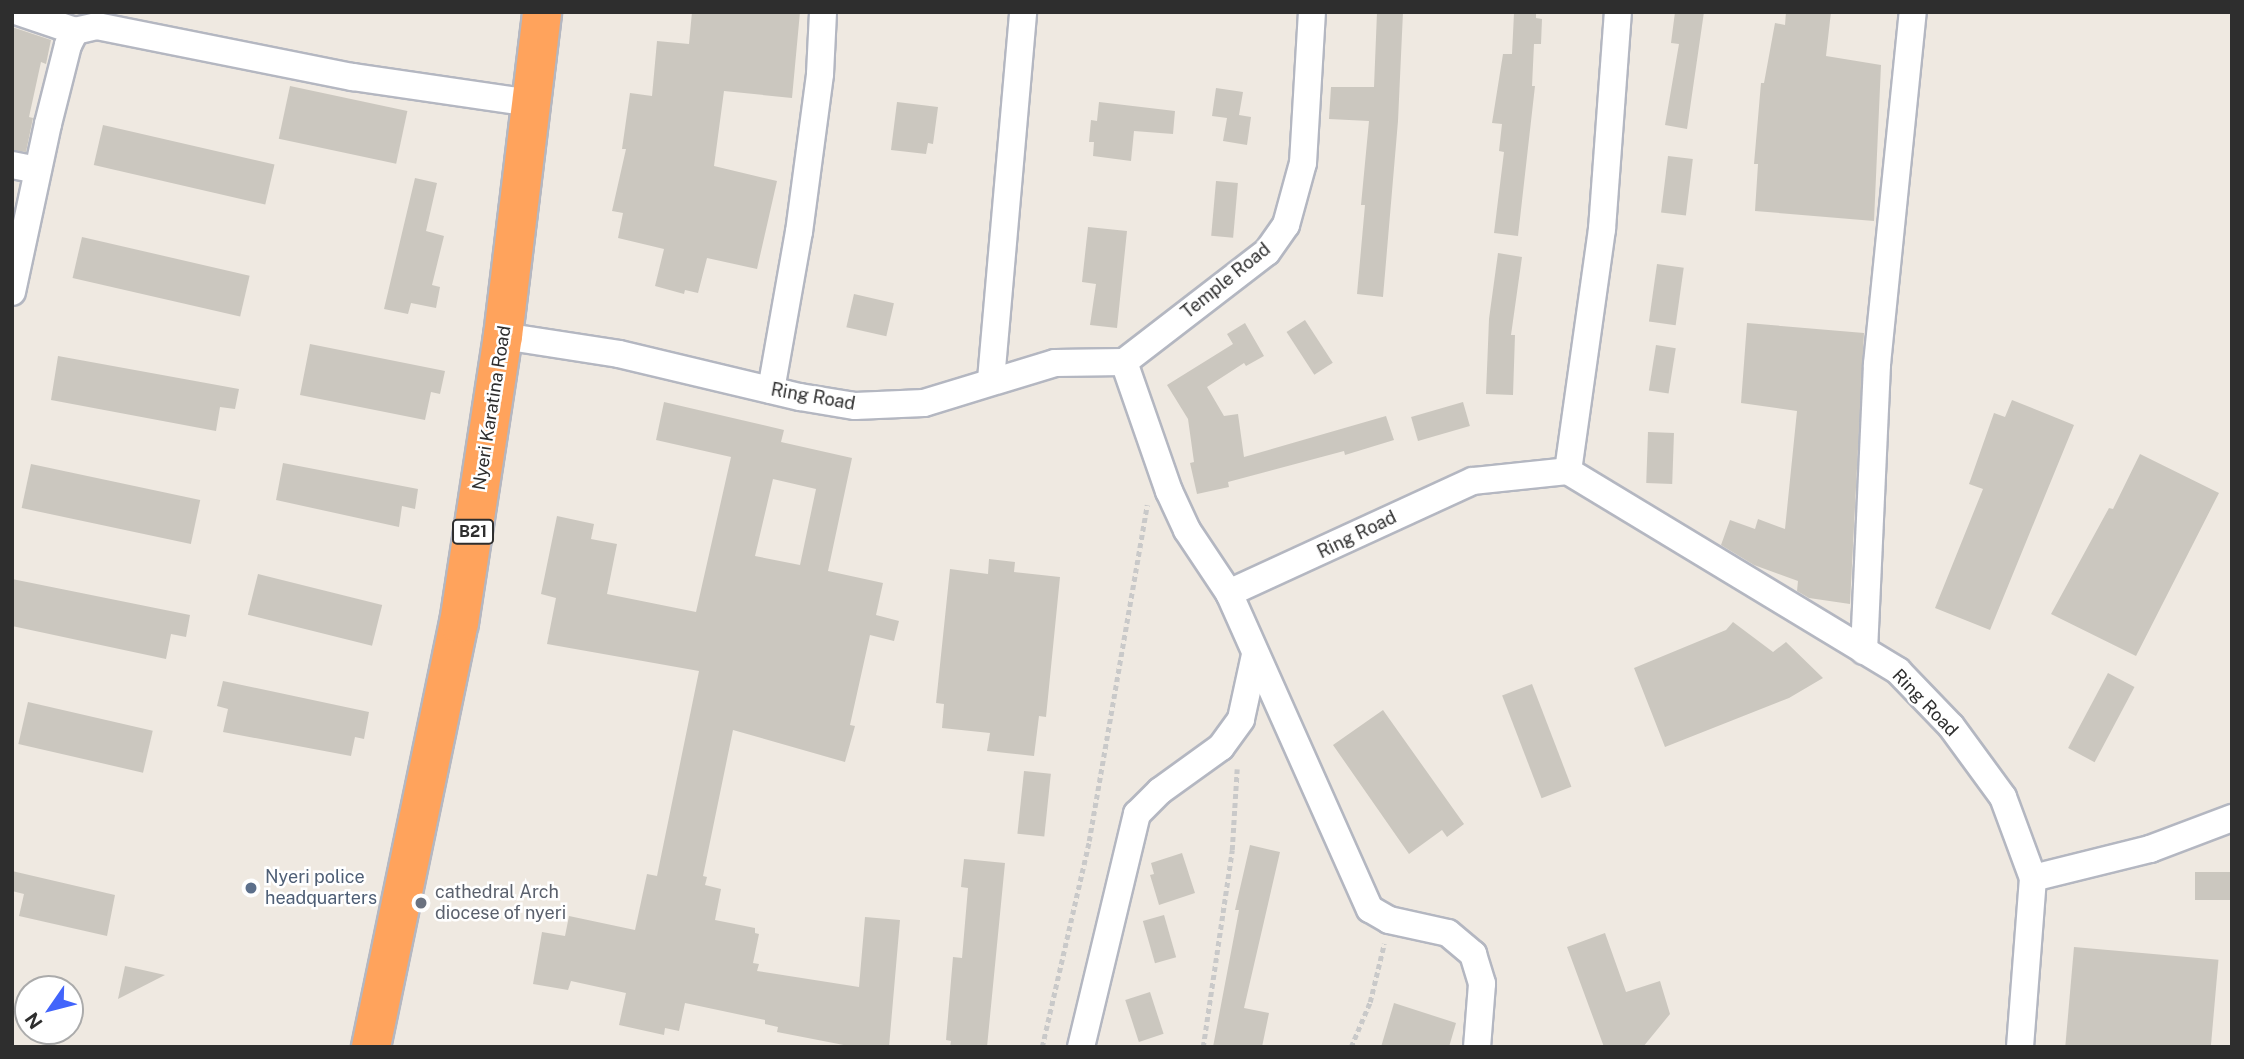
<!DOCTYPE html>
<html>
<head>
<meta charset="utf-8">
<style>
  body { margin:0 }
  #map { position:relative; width:2244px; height:1059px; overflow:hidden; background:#efe9e1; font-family:"Public Sans",sans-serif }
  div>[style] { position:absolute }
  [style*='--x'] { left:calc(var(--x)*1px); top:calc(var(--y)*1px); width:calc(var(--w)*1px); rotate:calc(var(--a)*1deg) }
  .building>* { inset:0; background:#cbc7bf; transform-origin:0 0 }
  .path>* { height:4.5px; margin-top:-2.25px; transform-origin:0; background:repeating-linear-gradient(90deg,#c9c9c9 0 5px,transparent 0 8.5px) }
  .roads { filter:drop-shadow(2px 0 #b4b7c1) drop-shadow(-2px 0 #b4b7c1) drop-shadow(0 2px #b4b7c1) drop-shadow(0 -2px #b4b7c1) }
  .street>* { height:26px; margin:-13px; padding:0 13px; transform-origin:13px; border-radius:13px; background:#fff }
  .highway>* { height:38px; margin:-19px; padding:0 19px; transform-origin:19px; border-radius:19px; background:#ffa35c }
  .dots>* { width:19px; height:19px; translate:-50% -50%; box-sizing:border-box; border:4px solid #fff; border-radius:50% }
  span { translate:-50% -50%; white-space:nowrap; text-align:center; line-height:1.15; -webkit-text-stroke:5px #fff; paint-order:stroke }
  .shield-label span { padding:2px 5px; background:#fff; border:2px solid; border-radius:5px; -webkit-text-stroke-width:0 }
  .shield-label { font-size:16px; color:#2e2e2e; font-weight:700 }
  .street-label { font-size:18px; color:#2e2e2e }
  .service-label { font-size:18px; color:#4e5e75 }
  .left { translate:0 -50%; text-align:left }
  .worship-label { font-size:18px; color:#5b616d }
  .frame { position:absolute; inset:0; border:14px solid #2e2e2e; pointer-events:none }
  .north { position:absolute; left:14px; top:975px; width:70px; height:70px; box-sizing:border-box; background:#fff; border:2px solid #ababab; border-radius:50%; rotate:235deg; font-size:19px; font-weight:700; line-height:28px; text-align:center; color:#2e2e2e }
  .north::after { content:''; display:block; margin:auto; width:24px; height:32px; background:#4264fb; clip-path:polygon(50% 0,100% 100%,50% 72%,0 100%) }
</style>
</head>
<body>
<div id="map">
  <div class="building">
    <div style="clip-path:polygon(692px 12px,800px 12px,792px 98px,724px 91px,714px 166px,777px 181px,757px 269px,707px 258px,698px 293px,685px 290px,684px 294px,655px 286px,664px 249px,618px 238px,623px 213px,612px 211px,626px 149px,622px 149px,630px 93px,652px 96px,657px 41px,689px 44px)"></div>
    <div style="clip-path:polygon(1377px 12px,1403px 12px,1398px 121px,1383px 297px,1357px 294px,1365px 205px,1361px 205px,1369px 121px,1329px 119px,1331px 87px,1374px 87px)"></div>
    <div style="clip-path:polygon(1675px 12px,1704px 12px,1687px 129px,1665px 125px,1679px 44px,1671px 43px)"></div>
    <div style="clip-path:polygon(1786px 12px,1831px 12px,1826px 56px,1881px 65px,1874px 221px,1755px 211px,1758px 164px,1754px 164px,1761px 83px,1764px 83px,1775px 23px,1785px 25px)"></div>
    <div style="clip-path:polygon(1514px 13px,1536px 14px,1536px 18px,1542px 19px,1541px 44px,1534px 44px,1532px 86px,1535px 86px,1518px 236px,1494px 233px,1504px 152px,1499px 151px,1502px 124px,1492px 123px,1503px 54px,1512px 54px)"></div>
    <div style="clip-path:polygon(12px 27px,51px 40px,46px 64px,41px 62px,29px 117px,33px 118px,26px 152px,12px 150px)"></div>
    <div style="left:290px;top:86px;width:120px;height:54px;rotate:12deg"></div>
    <div style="clip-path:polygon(1216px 88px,1243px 92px,1239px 115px,1251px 117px,1247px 145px,1223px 141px,1227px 118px,1212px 116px)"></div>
    <div style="clip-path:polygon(897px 102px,938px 107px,933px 144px,928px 143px,926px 154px,891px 150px)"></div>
    <div style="clip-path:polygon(1099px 102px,1175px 111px,1173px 134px,1134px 131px,1131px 161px,1093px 156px,1094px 142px,1089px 142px,1091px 120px,1097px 121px)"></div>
    <div style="left:103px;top:125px;width:176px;height:41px;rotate:13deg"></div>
    <div style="left:1668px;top:156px;width:25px;height:57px;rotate:7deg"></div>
    <div style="clip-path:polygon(415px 178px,437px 183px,426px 231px,444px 236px,432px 285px,440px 287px,436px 308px,411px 303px,408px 314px,384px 309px)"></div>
    <div style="left:1216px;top:181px;width:22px;height:55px;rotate:5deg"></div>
    <div style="clip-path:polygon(1088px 227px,1127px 231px,1117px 328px,1090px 325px,1096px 284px,1082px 282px)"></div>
    <div style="left:82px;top:237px;width:172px;height:42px;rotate:13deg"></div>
    <div style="clip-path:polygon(1498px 253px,1522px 257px,1511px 335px,1515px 335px,1513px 395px,1486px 394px,1489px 319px)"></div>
    <div style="left:1657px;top:264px;width:27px;height:58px;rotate:8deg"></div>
    <div style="left:854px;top:294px;width:41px;height:34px;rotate:13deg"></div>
    <div style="left:1305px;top:320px;width:51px;height:22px;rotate:57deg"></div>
    <div style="clip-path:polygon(1245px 323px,1264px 356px,1246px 366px,1244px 363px,1207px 387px,1224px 416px,1238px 414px,1244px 457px,1386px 416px,1394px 440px,1345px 455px,1344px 451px,1228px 482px,1229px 487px,1197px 494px,1190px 463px,1194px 462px,1188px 419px,1167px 385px,1233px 344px,1227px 334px)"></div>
    <div style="clip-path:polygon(1747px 323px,1864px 333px,1850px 604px,1809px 598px,1797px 591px,1798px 581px,1754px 565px,1721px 545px,1730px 520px,1755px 529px,1758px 519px,1785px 529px,1797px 411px,1741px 403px)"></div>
    <div style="clip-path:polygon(310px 344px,445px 371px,440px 394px,431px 392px,425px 420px,300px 395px)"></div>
    <div style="left:1656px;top:345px;width:20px;height:46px;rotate:9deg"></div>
    <div style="clip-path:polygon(58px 356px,239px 389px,235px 409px,220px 407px,216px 431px,51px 400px)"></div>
    <div style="clip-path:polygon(2012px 400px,2074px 425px,1990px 630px,1935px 608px,1983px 489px,1969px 484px,1994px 413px,2005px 417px)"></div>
    <div style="clip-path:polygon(evenodd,664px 402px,784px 430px,781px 442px,852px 458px,828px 571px,883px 583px,876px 615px,899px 621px,894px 641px,870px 635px,850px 725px,855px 726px,845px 762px,733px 730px,703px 876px,707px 877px,705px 885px,721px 889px,715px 920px,755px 928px,755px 933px,759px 934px,753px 963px,759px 964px,757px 971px,859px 987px,865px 917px,900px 920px,889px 1047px,854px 1047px,777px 1032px,778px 1027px,765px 1024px,765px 1020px,685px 1003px,679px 1031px,665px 1028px,664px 1035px,619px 1025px,626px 993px,571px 981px,568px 990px,533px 984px,542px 932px,565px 936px,569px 916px,635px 930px,647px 874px,657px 876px,699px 671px,547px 644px,556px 598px,541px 594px,557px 516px,594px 524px,591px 539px,617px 544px,607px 594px,696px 612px,731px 457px,656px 440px,664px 402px,773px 479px,816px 489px,800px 565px,755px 556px,773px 479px)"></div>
    <div style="left:1463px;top:402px;width:25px;height:54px;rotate:74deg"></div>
    <div style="left:1648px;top:432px;width:26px;height:51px;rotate:2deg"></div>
    <div style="clip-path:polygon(2140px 454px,2219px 493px,2136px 656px,2051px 614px,2109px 508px,2113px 509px)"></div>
    <div style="clip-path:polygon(283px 463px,418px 489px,415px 509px,402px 506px,399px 527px,276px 500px)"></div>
    <div style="left:31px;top:464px;width:173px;height:45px;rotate:12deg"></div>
    <div style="clip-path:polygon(989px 559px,1015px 562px,1014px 572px,1060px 577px,1046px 717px,1039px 716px,1034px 756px,987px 751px,990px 733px,942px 728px,944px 704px,936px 703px,950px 569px,988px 574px)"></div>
    <div style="left:258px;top:574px;width:128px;height:42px;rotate:14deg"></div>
    <div style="clip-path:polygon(12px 579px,190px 615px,186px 637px,171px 634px,166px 659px,12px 626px)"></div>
    <div style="clip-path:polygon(1733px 622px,1773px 652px,1786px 642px,1823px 678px,1789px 698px,1665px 747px,1634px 668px,1726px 630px)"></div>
    <div style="left:2108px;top:673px;width:30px;height:85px;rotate:28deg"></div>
    <div style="clip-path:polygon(223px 681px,369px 712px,364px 739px,355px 737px,351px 756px,223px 732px,228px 709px,217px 706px)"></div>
    <div style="left:1532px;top:684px;width:110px;height:32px;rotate:69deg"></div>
    <div style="left:28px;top:702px;width:128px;height:43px;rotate:13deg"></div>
    <div style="clip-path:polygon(1383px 710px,1464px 824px,1447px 837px,1442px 830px,1409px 854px,1333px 745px)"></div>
    <div style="left:1024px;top:771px;width:27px;height:63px;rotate:6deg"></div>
    <div style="clip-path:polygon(1250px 845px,1280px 852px,1244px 1008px,1269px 1013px,1262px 1047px,1213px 1047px,1239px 910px,1235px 910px)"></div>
    <div style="clip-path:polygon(1182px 853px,1195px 893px,1159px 905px,1150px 875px,1154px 874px,1151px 863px)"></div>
    <div style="clip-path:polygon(964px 859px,1005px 863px,987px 1047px,950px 1047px,951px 1041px,946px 1040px,953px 957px,962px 958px,968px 888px,961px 887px)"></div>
    <div style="clip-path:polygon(12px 871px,115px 895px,107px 936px,19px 916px,24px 894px,12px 891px)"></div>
    <div style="left:2232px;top:872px;width:28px;height:37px;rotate:90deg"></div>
    <div style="left:1164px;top:915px;width:44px;height:22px;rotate:74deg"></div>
    <div style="clip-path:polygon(1605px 933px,1626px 992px,1660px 981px,1670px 1014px,1643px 1047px,1604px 1047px,1567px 947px)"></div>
    <div style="left:2074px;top:947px;width:145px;height:100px;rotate:5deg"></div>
    <div style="clip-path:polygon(125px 966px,165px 975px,118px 999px)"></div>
    <div style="left:1150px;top:992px;width:44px;height:26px;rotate:72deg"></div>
    <div style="clip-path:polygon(1394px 1003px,1456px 1023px,1449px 1047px,1381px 1047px)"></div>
  </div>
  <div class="path">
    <div style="--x:1042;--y:1047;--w:211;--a:-77.1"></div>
    <div style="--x:1089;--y:841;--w:341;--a:-80.2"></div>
    <div style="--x:1203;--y:1047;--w:199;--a:-81.6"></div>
    <div style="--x:1232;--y:850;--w:81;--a:-86.5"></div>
    <div style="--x:1351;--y:1047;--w:49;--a:-67.1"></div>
    <div style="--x:1370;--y:1002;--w:60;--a:-76.4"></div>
  </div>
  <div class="roads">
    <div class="street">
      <div style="--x:19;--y:12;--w:59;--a:18.7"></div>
      <div style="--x:12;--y:165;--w:26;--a:11"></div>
      <div style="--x:12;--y:292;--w:172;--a:-77.9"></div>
      <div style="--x:48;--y:124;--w:81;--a:-75.8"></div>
      <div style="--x:68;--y:45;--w:16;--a:-63"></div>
      <div style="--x:75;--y:31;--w:23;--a:-13"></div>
      <div style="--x:97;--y:26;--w:261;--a:11.3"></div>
      <div style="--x:353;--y:77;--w:180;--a:8.3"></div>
      <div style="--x:503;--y:336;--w:117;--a:8.8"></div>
      <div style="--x:619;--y:354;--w:186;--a:13.4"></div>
      <div style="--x:800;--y:397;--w:56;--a:9.3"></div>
      <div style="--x:855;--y:406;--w:69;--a:-2.5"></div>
      <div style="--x:924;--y:403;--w:137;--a:-17"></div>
      <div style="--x:1055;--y:363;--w:69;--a:-0.8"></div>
      <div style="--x:1124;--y:362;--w:137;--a:70.8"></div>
      <div style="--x:1169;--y:491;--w:43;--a:65.2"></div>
      <div style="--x:1187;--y:530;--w:76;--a:56.3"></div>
      <div style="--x:1229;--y:593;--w:268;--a:-24.7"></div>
      <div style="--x:1473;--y:481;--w:96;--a:-6"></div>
      <div style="--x:1568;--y:471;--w:386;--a:31.2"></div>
      <div style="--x:1898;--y:671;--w:76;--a:46.1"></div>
      <div style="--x:1951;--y:726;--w:88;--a:53.8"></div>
      <div style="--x:2003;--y:797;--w:86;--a:69.7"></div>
      <div style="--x:2033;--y:878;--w:169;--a:94.4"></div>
      <div style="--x:1124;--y:362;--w:180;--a:-37.6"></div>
      <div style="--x:1267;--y:252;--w:33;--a:-55"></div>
      <div style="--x:1286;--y:225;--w:64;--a:-74.7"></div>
      <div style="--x:1303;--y:163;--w:151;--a:-86.6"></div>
      <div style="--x:991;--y:380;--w:369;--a:-85"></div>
      <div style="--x:771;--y:390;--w:160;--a:-80"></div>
      <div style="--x:799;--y:232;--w:159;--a:-82.4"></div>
      <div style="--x:820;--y:74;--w:62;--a:-87.2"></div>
      <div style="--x:1568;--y:471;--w:244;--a:-82"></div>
      <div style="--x:1602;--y:229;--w:218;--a:-85.8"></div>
      <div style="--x:1229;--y:593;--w:346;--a:66"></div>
      <div style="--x:1370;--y:909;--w:22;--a:30"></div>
      <div style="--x:1389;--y:920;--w:60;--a:12.4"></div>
      <div style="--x:1448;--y:933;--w:33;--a:40"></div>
      <div style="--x:1473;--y:954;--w:31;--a:73"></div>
      <div style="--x:1482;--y:984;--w:63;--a:94.5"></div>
      <div style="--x:1864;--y:651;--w:287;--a:-87.4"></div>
      <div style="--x:1877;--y:364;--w:354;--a:-84.2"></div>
      <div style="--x:2033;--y:878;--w:121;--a:-13.9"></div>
      <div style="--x:2150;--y:849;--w:88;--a:-20.7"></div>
      <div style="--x:1081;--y:1047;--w:240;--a:-76.5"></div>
      <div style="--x:1137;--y:814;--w:33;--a:-45"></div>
      <div style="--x:1160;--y:791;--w:75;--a:-35.8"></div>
      <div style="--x:1221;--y:747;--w:34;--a:-54"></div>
      <div style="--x:1241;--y:719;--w:66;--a:-77.7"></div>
    </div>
    <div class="highway">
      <div style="--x:371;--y:1047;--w:433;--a:-78.3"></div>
      <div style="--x:459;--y:623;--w:290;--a:-81.3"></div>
      <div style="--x:503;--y:336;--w:326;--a:-83.1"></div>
    </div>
  </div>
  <div class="dots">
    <div style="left:251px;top:888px;background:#5c6f8a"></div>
    <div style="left:421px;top:903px;background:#6b7280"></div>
  </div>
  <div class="shield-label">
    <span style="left:473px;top:532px">B21</span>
  </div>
  <div class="street-label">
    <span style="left:1226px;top:281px;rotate:-39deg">Temple Road</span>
    <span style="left:813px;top:397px;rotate:10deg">Ring Road</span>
    <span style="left:492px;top:408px;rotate:-81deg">Nyeri Karatina Road</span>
    <span style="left:1357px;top:535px;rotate:-26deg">Ring Road</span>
    <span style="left:1925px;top:703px;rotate:46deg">Ring Road</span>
  </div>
  <div class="service-label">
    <span class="left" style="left:265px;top:888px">Nyeri police<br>headquarters</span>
  </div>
  <div class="worship-label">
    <span class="left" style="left:435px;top:903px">cathedral Arch<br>diocese of nyeri</span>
  </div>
  <div class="frame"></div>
  <div class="north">N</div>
</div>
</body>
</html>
